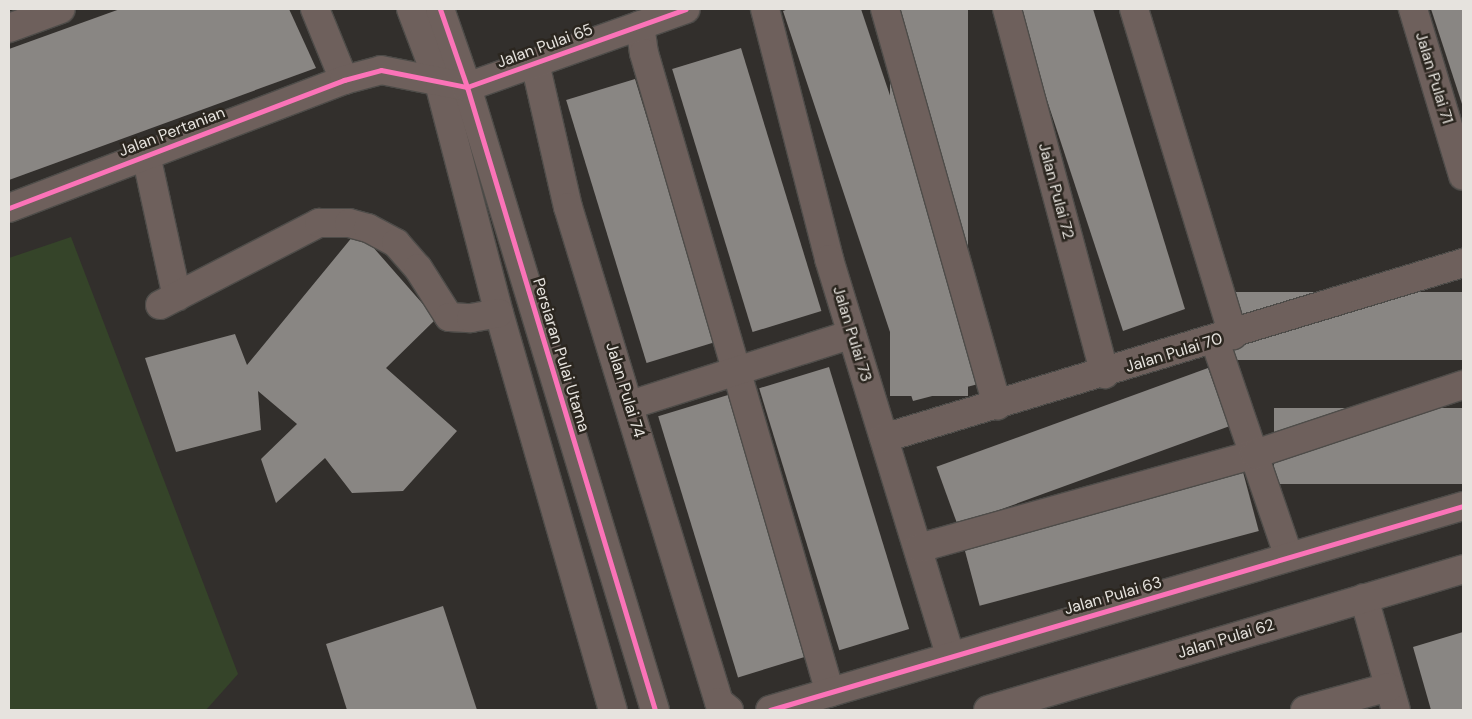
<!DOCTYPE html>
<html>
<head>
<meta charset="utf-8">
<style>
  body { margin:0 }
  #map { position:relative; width:1472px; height:719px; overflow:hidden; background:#322f2c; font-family:"DM Sans",sans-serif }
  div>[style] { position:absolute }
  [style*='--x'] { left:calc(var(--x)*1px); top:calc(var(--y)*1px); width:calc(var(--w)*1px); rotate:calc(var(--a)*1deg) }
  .green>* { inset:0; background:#354429 }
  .building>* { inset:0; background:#898683; transform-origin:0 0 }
  .roads { filter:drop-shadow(1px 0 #4e4c49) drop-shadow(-1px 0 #4e4c49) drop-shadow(0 1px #4e4c49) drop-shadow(0 -1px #4e4c49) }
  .minor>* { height:28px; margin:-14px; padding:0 14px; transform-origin:14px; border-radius:14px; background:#6e605c }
  .cycleway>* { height:5px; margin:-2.5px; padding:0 2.5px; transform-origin:2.5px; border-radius:2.5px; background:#fb73b8 }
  span { translate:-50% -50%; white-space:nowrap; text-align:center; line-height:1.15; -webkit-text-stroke:5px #2b261f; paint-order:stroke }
  .street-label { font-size:16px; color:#e6e3de }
  .frame { position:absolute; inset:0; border:10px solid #e6e3de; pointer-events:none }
</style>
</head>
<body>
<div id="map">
  <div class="green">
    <div style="clip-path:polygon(71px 237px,238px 674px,206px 710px,9px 710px,9px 258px)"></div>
  </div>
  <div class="building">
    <div style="clip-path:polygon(120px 9px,289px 9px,316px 68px,9px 180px,9px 49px)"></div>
    <div style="clip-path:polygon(788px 9px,861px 9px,986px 382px,913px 401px,783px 11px)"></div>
    <div style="left:890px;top:9px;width:78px;height:387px"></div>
    <div style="clip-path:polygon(1017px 9px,1093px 9px,1185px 309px,1123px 331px)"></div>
    <div style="clip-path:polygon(1431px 9px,1463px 9px,1463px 107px)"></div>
    <div style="left:741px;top:48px;width:275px;height:72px;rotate:73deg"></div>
    <div style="left:635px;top:79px;width:275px;height:72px;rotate:73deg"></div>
    <div style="clip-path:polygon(358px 230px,436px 319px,386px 368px,457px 431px,403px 491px,352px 493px,325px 458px,276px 503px,261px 459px,297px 424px,258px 391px,261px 430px,176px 452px,145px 358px,235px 334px,247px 365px)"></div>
    <div style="left:1463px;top:292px;width:68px;height:229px;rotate:90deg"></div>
    <div style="left:829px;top:367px;width:274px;height:73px;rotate:73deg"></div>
    <div style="left:1208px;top:368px;width:62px;height:289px;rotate:70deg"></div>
    <div style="left:728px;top:395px;width:273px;height:73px;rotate:73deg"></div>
    <div style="left:1463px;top:408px;width:76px;height:189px;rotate:90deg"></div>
    <div style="left:1243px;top:472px;width:61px;height:289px;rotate:75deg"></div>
    <div style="clip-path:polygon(443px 606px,477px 710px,347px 710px,326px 644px)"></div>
    <div style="clip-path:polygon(1463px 632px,1463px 710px,1431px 710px,1413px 647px)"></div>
  </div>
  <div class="roads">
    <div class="minor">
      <div style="--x:315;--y:9;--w:77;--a:67.8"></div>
      <div style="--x:411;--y:9;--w:79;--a:69.3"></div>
      <div style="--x:439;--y:83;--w:238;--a:75.4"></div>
      <div style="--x:499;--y:313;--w:413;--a:74"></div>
      <div style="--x:440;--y:9;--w:83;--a:70.9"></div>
      <div style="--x:467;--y:87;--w:651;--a:73.21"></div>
      <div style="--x:765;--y:9;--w:258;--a:75.6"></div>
      <div style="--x:829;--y:259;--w:416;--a:73"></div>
      <div style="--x:885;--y:9;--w:412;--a:74.2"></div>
      <div style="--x:1007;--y:9;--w:378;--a:75"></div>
      <div style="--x:1134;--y:9;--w:341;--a:73.1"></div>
      <div style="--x:1413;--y:9;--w:174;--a:73.3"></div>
      <div style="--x:640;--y:25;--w:28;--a:82"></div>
      <div style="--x:644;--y:53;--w:666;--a:73.79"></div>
      <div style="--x:9;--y:28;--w:55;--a:-20.1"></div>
      <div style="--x:535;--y:63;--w:148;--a:77.1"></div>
      <div style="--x:568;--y:207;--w:518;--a:73.04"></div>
      <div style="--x:719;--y:702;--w:13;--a:39"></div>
      <div style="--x:146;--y:155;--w:145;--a:77.7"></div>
      <div style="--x:9;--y:208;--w:359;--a:-20.9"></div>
      <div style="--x:344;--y:80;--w:38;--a:-15"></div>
      <div style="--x:381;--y:70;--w:88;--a:11.2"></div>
      <div style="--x:467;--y:87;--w:232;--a:-19.6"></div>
      <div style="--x:160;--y:305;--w:179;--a:-27.3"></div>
      <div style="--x:319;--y:223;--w:30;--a:0"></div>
      <div style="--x:349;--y:223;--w:20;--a:15"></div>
      <div style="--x:368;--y:228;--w:32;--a:28"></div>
      <div style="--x:396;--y:243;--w:33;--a:49"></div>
      <div style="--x:418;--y:268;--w:58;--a:57.7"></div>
      <div style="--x:449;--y:317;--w:22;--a:3"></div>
      <div style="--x:471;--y:318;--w:28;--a:-10"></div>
      <div style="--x:1215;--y:341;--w:228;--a:71.1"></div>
      <div style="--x:630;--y:405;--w:233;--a:-17.7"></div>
      <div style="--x:884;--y:438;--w:605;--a:-16.82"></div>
      <div style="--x:919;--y:548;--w:349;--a:-15.6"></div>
      <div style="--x:1255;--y:454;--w:219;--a:-18.4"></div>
      <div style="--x:1364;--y:598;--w:116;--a:74.1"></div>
      <div style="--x:770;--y:710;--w:722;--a:-16.4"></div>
      <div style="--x:988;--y:710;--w:495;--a:-16.5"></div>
      <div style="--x:1305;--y:710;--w:87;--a:-15.3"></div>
    </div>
  </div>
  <div class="cycleway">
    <div style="--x:440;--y:9;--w:83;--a:70.9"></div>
    <div style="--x:467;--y:87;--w:651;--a:73.21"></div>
    <div style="--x:9;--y:208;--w:359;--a:-20.9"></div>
    <div style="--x:344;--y:80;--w:38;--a:-15"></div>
    <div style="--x:381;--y:70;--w:88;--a:11.2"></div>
    <div style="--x:467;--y:87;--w:232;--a:-19.6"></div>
    <div style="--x:770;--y:710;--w:722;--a:-16.4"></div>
  </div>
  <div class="street-label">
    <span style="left:545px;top:46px;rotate:-20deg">Jalan Pulai 65</span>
    <span style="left:1434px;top:78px;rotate:73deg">Jalan Pulai 71</span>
    <span style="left:172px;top:132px;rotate:-21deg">Jalan Pertanian</span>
    <span style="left:1056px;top:191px;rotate:75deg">Jalan Pulai 72</span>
    <span style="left:852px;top:334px;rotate:73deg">Jalan Pulai 73</span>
    <span style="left:1174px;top:353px;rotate:-17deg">Jalan Pulai 70</span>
    <span style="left:561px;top:355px;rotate:73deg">Persiaran Pulai Utama</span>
    <span style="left:625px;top:390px;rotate:73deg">Jalan Pulai 74</span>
    <span style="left:1113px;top:596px;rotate:-16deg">Jalan Pulai 63</span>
    <span style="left:1226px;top:639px;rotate:-17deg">Jalan Pulai 62</span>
  </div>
  <div class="frame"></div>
</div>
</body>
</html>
